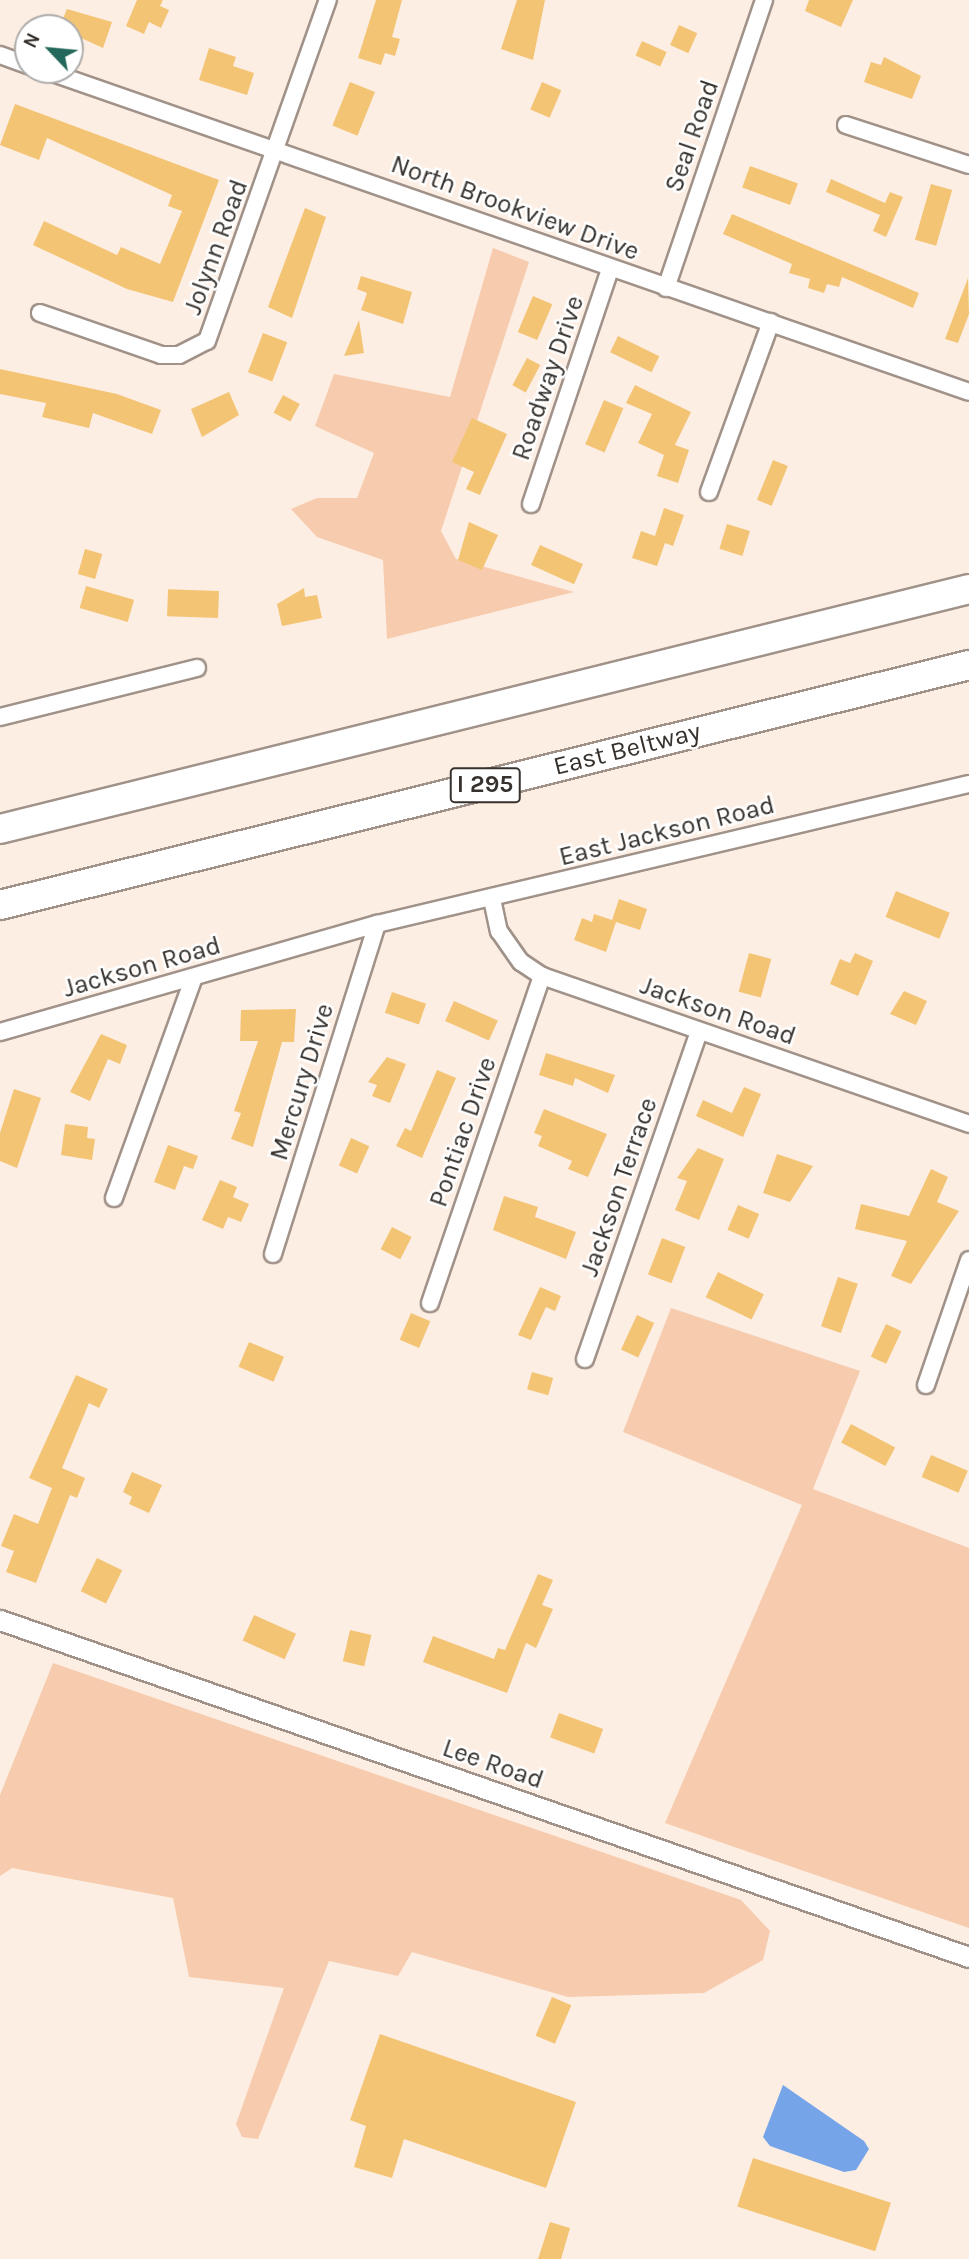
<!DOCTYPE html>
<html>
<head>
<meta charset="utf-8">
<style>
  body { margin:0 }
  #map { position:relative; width:969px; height:2259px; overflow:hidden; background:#fdeee4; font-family:Karla,sans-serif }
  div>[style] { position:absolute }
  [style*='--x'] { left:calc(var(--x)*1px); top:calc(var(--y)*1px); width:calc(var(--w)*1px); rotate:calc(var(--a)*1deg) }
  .green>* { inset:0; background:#f7cbad }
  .water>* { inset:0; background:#76a4e8 }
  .building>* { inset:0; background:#f4c475; transform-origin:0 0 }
  .roads { filter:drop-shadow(2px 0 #a09289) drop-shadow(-2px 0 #a09289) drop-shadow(0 2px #a09289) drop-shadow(0 -2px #a09289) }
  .minor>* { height:16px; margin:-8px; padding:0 8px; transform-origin:8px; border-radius:8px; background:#fff }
  .tertiary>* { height:19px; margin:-9.5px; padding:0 9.5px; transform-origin:9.5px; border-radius:9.5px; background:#fff }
  .motorway>* { height:28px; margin:-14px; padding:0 14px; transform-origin:14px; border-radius:14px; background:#fff }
  span { translate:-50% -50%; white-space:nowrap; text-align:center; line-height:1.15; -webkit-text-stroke:5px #fff; paint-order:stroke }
  .shield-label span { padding:2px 5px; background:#fff; border:2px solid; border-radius:5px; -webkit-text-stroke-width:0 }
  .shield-label { font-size:24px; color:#36312d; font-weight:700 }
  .street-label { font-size:26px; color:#36312d }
  .north { position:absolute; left:14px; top:14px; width:70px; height:70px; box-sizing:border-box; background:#fff; border:2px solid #afadab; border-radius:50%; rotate:296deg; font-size:19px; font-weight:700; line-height:28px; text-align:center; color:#36312d }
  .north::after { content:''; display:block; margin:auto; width:24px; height:32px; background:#23685a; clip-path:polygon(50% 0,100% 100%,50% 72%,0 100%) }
</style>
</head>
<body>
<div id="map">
  <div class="green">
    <div style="clip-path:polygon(493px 248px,529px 262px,441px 531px,456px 559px,574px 592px,387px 639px,383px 560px,317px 537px,291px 509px,317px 498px,357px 498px,374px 453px,315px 426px,334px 374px,450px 397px)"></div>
    <div style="clip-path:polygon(671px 1308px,860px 1371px,813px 1489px,969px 1548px,969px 1928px,665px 1823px,802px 1505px,623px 1432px)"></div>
    <div style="clip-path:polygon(53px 1663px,741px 1900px,770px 1931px,763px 1960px,704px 1993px,568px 1997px,412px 1952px,398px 1976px,329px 1961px,258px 2139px,242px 2137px,236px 2124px,284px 1988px,189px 1977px,173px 1898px,12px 1868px,0 1876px,0 1795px)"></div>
  </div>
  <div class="water">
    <div style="clip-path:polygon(783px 2085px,864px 2141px,869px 2149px,856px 2170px,844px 2172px,770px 2146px,763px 2137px)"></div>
  </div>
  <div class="building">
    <div style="clip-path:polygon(137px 0,163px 0,160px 6px,169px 10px,161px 28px,149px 22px,144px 34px,126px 26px)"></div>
    <div style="clip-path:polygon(376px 0,402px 0,392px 37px,400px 39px,395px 56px,385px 53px,381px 65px,358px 58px)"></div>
    <div style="clip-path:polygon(517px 0,545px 0,533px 60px,501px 49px)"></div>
    <div style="clip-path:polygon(809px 0,853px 0,841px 27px,805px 11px)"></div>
    <div style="clip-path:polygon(67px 9px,112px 22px,103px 48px,59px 28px)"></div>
    <div style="left:679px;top:25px;width:20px;height:22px;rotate:24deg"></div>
    <div style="left:642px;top:41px;width:27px;height:16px;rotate:24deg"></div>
    <div style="clip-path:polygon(209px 48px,236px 57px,233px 66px,254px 73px,247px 95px,199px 80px)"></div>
    <div style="clip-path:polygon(884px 57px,921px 76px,912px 99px,864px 82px,871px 62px,881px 65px)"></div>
    <div style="left:350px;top:82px;width:27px;height:47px;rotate:22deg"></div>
    <div style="left:542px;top:82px;width:21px;height:30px;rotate:23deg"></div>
    <div style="clip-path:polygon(15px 104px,219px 180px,173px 302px,127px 289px,33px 245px,44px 221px,117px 255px,121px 247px,160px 264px,182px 211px,168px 206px,172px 195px,47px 138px,39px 160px,0 145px)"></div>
    <div style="left:750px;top:166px;width:51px;height:23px;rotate:20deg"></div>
    <div style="clip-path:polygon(831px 179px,885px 203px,890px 192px,903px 197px,886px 237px,873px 231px,880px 215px,826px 192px)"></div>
    <div style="left:931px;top:184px;width:22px;height:58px;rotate:16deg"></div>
    <div style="clip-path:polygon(305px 208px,326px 217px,292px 318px,268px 307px)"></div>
    <div style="clip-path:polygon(732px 214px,919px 293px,913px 308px,842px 277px,839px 287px,827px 284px,824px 293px,808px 288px,810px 279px,789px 273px,792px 264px,723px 234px)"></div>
    <div style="clip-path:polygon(361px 276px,412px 292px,403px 324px,361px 310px,367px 293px,357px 289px)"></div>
    <div style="clip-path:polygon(968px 278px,969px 314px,958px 343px,945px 339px)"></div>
    <div style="left:533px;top:296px;width:21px;height:39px;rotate:23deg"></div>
    <div style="clip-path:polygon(359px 320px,364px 353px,344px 356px)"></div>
    <div style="left:263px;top:333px;width:26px;height:42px;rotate:21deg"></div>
    <div style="left:618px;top:336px;width:46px;height:18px;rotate:26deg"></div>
    <div style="left:527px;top:358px;width:15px;height:31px;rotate:28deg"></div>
    <div style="clip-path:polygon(0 369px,117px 394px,161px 410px,152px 434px,93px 413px,89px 428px,42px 417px,46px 403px,0 394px)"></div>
    <div style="clip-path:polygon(635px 385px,691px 412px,675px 445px,689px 450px,678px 483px,657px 476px,664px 455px,638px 443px,652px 414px,626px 403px)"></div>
    <div style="clip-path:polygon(229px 392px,239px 415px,202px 437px,191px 409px)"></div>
    <div style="left:283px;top:395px;width:19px;height:20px;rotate:28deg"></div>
    <div style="left:604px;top:400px;width:21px;height:48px;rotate:23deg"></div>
    <div style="clip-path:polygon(472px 418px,507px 434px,480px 495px,466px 489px,474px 472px,452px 462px)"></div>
    <div style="left:773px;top:460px;width:16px;height:43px;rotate:22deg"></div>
    <div style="clip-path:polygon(664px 508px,684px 515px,673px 546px,665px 543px,657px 566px,632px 558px,641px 531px,655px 536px)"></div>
    <div style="clip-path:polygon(469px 522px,498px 535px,482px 570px,458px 560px)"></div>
    <div style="left:727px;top:524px;width:24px;height:26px;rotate:17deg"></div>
    <div style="left:540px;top:545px;width:47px;height:22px;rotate:24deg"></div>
    <div style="left:85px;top:549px;width:18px;height:26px;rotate:16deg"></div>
    <div style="left:86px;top:586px;width:50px;height:23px;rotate:16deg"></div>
    <div style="clip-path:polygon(304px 588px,305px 597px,317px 595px,322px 618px,282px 626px,277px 604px)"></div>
    <div style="left:219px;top:591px;width:27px;height:51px;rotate:92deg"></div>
    <div style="left:896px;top:891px;width:58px;height:28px;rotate:22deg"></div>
    <div style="clip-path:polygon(619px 899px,647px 909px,640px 930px,616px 922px,606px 952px,574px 940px,582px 918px,592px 922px,594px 914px,612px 920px)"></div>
    <div style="left:749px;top:953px;width:23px;height:40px;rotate:15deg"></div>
    <div style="clip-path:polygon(855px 953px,873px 961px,858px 996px,830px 984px,840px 959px,850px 963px)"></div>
    <div style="clip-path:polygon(904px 991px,927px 1001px,916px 1025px,890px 1014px)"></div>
    <div style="left:392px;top:992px;width:36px;height:22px;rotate:19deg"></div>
    <div style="left:454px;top:1001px;width:48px;height:22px;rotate:24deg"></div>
    <div style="clip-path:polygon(296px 1009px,294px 1042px,282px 1042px,253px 1147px,231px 1139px,241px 1113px,234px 1111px,258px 1041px,240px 1041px,241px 1010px)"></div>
    <div style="clip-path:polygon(101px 1034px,127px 1045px,120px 1064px,108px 1059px,90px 1101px,70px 1092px)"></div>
    <div style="clip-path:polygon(546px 1053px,615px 1075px,608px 1093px,575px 1078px,573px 1086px,539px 1075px)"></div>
    <div style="clip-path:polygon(387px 1057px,406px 1064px,390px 1103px,372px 1096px,377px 1085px,368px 1082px)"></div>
    <div style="clip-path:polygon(437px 1070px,456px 1078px,422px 1158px,396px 1146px,405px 1128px,411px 1131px)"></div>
    <div style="clip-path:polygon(744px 1087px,761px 1094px,743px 1137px,696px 1116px,703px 1100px,732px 1113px)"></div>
    <div style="clip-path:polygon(14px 1089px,41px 1098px,17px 1168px,0 1161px,0 1133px)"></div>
    <div style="clip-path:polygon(544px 1109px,607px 1134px,588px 1177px,568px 1169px,572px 1161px,538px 1146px,542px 1136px,534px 1133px)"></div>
    <div style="clip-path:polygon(65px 1124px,88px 1127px,87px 1138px,95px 1139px,92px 1160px,61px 1155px)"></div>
    <div style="left:351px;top:1138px;width:20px;height:30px;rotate:24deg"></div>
    <div style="clip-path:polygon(168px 1145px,198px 1156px,193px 1169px,184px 1166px,175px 1190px,154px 1182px)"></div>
    <div style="clip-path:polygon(698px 1148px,724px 1159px,699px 1220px,675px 1210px,687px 1181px,677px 1178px)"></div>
    <div style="clip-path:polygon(777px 1154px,813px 1166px,790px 1202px,763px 1193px)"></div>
    <div style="clip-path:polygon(931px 1169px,948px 1177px,937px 1202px,959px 1211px,911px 1284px,891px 1276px,907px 1241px,855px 1229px,861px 1204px,909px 1216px)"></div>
    <div style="clip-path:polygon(220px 1180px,237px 1187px,233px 1197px,249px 1204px,241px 1222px,228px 1217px,223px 1229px,202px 1220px)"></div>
    <div style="clip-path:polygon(504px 1196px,538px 1207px,535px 1217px,576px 1232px,566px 1259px,493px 1230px)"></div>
    <div style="left:738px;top:1205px;width:23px;height:27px;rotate:23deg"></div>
    <div style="left:392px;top:1227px;width:22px;height:25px;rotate:27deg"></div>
    <div style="left:662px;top:1238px;width:25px;height:39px;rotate:21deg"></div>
    <div style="left:718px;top:1272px;width:51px;height:28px;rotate:26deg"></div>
    <div style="left:838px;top:1277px;width:21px;height:52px;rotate:19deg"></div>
    <div style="clip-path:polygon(540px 1287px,561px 1296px,555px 1311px,546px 1307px,531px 1340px,518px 1335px)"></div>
    <div style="left:411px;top:1313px;width:21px;height:29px;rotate:23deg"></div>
    <div style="left:637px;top:1315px;width:19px;height:38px;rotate:25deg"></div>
    <div style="left:886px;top:1324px;width:17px;height:36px;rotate:25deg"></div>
    <div style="left:249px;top:1342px;width:38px;height:27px;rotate:23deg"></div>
    <div style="left:532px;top:1372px;width:22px;height:18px;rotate:16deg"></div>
    <div style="clip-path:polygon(76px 1375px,108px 1389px,99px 1408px,89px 1403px,62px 1468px,85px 1478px,77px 1498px,70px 1495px,36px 1583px,6px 1572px,14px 1551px,1px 1546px,14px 1514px,38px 1524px,52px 1488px,29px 1478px)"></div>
    <div style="left:851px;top:1424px;width:50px;height:21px;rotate:28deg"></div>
    <div style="left:931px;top:1455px;width:40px;height:24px;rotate:23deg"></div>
    <div style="clip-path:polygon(132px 1472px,162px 1485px,149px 1513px,129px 1504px,132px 1497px,123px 1492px)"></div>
    <div style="left:97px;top:1558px;width:28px;height:37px;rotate:26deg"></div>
    <div style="clip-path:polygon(538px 1574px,553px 1580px,542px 1605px,553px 1609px,536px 1648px,526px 1643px,507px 1693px,423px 1662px,433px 1636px,494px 1659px,498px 1648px,505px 1650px)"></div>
    <div style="left:254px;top:1615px;width:46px;height:28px;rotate:24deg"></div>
    <div style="left:350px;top:1630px;width:22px;height:32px;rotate:13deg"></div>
    <div style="left:559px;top:1713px;width:47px;height:26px;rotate:20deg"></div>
    <div style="left:552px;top:1997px;width:21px;height:42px;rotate:23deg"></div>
    <div style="clip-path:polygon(380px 2034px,576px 2102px,546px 2188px,404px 2139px,392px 2178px,354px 2167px,366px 2126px,350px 2120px)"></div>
    <div style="left:753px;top:2158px;width:145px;height:51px;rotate:18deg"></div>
    <div style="clip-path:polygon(550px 2222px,570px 2228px,561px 2259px,538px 2259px)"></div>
  </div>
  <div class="roads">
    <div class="minor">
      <div style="--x:0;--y:55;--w:30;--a:20"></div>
      <div style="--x:44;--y:70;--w:979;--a:19.19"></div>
      <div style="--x:846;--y:125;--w:129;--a:18"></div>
      <div style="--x:666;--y:288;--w:304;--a:-71.2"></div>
      <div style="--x:40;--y:313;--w:128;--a:19.1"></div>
      <div style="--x:161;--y:355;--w:18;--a:0"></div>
      <div style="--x:179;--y:355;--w:31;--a:-27"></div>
      <div style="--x:207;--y:341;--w:362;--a:-70.5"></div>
      <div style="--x:709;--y:492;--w:181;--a:-70"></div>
      <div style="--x:531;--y:504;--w:248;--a:-71.4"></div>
      <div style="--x:0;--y:717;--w:203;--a:-14"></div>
      <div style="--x:492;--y:899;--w:33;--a:78"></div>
      <div style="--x:499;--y:931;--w:38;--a:55"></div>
      <div style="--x:521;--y:962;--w:25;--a:34"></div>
      <div style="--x:542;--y:976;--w:452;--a:19.1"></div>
      <div style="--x:0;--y:1032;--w:392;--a:-16"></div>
      <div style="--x:377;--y:924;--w:608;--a:-13.31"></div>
      <div style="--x:114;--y:1198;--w:232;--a:-70.1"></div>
      <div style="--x:273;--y:1254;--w:346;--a:-72.5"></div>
      <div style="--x:430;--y:1303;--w:346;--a:-71.1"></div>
      <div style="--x:585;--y:1359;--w:347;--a:-70.8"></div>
      <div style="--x:926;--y:1385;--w:132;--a:-71"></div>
    </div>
    <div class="tertiary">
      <div style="--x:0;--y:1620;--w:1026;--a:19.18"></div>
    </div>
    <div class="motorway">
      <div style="--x:0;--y:829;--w:998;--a:-13.91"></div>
      <div style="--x:0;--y:905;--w:998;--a:-13.91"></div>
    </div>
  </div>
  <div class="shield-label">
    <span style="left:485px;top:785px">I 295</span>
  </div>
  <div class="street-label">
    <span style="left:692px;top:136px;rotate:-71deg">Seal Road</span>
    <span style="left:515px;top:208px;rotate:20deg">North Brookview Drive</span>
    <span style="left:216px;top:247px;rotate:-70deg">Jolynn Road</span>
    <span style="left:548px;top:378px;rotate:-71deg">Roadway Drive</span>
    <span style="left:627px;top:749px;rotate:-14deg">East Beltway</span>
    <span style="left:667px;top:831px;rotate:-14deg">East Jackson Road</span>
    <span style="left:142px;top:967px;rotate:-16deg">Jackson Road</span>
    <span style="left:718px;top:1011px;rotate:19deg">Jackson Road</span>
    <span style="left:302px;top:1082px;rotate:-73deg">Mercury Drive</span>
    <span style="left:463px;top:1132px;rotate:-71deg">Pontiac Drive</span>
    <span style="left:619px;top:1187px;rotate:-71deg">Jackson Terrace</span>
    <span style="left:493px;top:1764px;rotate:19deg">Lee Road</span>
  </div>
  <div class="north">N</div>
</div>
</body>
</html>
